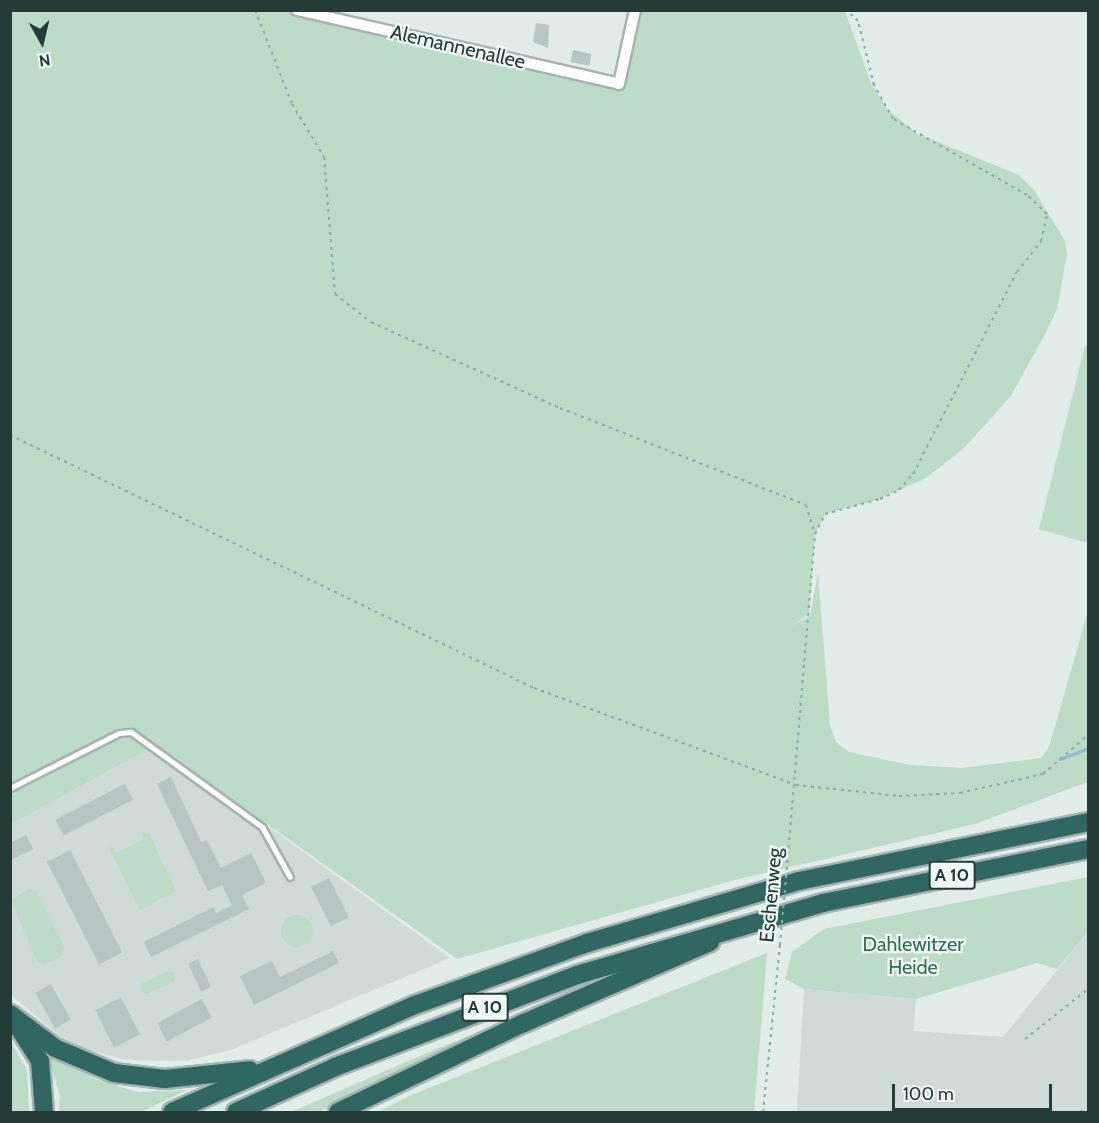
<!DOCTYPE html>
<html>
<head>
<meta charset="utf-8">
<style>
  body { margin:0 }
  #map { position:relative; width:1099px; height:1123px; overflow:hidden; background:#e2ece8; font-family:Cabin,sans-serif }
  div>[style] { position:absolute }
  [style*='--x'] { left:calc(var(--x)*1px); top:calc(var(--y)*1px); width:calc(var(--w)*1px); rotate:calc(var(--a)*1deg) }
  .built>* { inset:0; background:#d0dbd7 }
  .green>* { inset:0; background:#bcdcc8 }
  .round { border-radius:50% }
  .stream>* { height:3px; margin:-1.5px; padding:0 1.5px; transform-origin:1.5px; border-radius:1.5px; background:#8cbcce }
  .building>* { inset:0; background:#b7c6c2; transform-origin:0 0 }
  .path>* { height:2px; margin-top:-1px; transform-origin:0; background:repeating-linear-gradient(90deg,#84aea5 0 3px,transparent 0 7.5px) }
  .roads { filter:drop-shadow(2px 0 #a5b4b0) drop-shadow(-2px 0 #a5b4b0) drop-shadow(0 2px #a5b4b0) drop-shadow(0 -2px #a5b4b0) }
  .service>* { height:5px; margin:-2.5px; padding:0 2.5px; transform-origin:2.5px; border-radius:2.5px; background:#fff }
  .minor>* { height:10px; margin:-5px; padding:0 5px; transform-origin:5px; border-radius:5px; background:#fff }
  .motorway>* { height:18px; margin:-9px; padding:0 9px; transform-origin:9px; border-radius:9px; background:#306762 }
  .path-bridge>* { height:2px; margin-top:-1px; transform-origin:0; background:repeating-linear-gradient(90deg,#84aea5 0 3px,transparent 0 7.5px) }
  span { translate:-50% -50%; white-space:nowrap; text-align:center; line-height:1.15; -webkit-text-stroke:4.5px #f2f8f6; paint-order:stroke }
  .shield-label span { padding:2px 4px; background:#f2f8f6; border:2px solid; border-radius:4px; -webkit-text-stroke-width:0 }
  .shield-label { font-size:18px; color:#233c38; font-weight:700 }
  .street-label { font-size:20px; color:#233c38 }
  .park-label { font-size:20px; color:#2e7150 }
  .frame { position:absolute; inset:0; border:12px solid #233c38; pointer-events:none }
  .north { position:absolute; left:12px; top:12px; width:60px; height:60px; -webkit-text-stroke:4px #f2f8f6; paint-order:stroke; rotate:172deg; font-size:16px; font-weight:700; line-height:24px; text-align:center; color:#233c38 }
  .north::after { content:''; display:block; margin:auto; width:21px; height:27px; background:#233c38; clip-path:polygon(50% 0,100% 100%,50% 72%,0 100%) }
  .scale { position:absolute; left:892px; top:1084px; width:160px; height:27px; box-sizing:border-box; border:3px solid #233c38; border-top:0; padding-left:8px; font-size:18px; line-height:21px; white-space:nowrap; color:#233c38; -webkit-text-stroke:4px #f2f8f6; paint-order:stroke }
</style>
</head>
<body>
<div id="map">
  <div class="built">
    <div style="clip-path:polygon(156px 745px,450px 958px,233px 1049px,187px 1061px,125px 1060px,71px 1045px,11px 995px,10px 824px)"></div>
    <div style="clip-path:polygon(1088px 932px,1088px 1112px,797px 1112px,804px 989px,916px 999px,913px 1031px,1003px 1037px)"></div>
  </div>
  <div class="green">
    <div style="clip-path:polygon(11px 11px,297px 11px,619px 84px,635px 11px,845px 11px,871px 83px,888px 110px,918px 134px,1019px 175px,1034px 190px,1065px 241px,1067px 254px,1057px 309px,1045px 334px,1011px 396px,964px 448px,926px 478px,880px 499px,825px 514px,815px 534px,809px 614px,792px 626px,810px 616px,818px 573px,830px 725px,836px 742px,849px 752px,910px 765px,961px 768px,1041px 758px,1049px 747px,1088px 611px,1088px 782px,975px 824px,731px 881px,457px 959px,156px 745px,11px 824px)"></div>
    <div style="clip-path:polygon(1085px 346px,1088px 346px,1088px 543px,1039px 529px)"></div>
    <div style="clip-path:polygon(141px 832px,149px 833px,176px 891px,140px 910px,109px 849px,112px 846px,116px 853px,144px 839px)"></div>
    <div style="clip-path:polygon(1088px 877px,1088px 932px,1057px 969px,1037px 963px,916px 999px,804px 989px,785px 979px,792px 952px,824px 929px)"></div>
    <div style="clip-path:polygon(28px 889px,37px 892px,64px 947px,62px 956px,45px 965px,38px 963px,11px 901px)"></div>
    <div class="round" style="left:281px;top:915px;width:32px;height:32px"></div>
    <div style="clip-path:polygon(767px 953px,754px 1112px,378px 1112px,409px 1096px)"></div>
    <div style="clip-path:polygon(169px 970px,175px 973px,174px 981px,147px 994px,140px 991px,141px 984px)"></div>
    <div style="clip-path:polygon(520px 1015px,319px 1112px,291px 1112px,429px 1052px)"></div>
    <div style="clip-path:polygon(10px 1039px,27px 1070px,29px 1112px,11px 1112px)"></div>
    <div style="clip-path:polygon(47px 1056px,98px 1080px,138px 1092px,187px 1090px,141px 1112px,59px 1112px,60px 1095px)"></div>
  </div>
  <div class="stream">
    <div style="--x:1060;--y:759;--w:30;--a:-21"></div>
  </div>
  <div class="building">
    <div style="clip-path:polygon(536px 23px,549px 25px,548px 48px,533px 42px)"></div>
    <div style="left:573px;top:50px;width:19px;height:12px;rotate:12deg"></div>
    <div style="clip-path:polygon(171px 777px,201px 842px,207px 840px,221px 868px,251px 853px,266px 883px,242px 895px,249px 909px,151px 957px,144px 942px,213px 907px,216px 913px,232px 905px,222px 885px,208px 891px,186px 845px,157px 784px)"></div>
    <div style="left:125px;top:784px;width:18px;height:78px;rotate:63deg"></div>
    <div style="clip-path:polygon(26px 835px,33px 849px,10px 860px,10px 843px)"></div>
    <div style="left:70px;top:850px;width:115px;height:26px;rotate:63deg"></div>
    <div style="left:329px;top:878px;width:44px;height:20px;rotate:63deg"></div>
    <div style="clip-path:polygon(333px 951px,339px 963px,254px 1005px,240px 976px,272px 961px,280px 977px)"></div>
    <div style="left:198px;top:959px;width:31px;height:11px;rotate:65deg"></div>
    <div style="left:51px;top:984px;width:41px;height:18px;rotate:61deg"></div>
    <div style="left:121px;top:997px;width:42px;height:29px;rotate:63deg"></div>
    <div style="left:202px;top:999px;width:21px;height:51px;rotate:62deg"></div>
  </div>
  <div class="path">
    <div style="--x:255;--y:10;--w:101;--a:68.5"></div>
    <div style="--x:292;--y:104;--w:62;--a:58.9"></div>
    <div style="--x:324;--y:157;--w:137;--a:85.4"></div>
    <div style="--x:335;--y:294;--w:46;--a:37.9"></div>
    <div style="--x:371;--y:322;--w:208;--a:24.5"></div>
    <div style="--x:560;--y:408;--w:264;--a:21.5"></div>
    <div style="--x:806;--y:505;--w:30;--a:73"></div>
    <div style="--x:10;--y:435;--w:582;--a:25.77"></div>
    <div style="--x:534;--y:688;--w:279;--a:20.3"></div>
    <div style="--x:796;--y:785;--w:104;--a:6.1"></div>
    <div style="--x:899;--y:796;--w:61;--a:-2.8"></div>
    <div style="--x:960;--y:793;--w:85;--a:-12.9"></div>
    <div style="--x:1043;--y:774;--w:60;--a:-40.9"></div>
    <div style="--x:788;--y:855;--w:322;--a:-85.2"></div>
    <div style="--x:815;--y:534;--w:22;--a:-63"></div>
    <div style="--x:825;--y:514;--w:57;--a:-15.3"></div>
    <div style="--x:880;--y:499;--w:21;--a:-25"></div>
    <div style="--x:899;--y:490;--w:21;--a:-49"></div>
    <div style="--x:913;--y:474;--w:227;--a:-62.8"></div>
    <div style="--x:1017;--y:272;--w:39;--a:-52"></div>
    <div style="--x:1041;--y:241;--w:28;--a:-77"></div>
    <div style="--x:1047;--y:214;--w:28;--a:-136"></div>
    <div style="--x:1027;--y:195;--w:154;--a:-150.4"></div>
    <div style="--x:893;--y:119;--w:39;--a:-119"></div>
    <div style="--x:874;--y:85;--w:66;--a:-104"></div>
    <div style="--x:858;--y:21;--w:16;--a:-137"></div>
    <div style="--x:1025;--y:1039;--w:80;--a:-38.4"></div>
    <div style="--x:1080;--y:1111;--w:8;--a:7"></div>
    <div style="--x:763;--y:1112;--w:168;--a:-84.2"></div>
  </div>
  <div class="roads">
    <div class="service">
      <div style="--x:10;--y:788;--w:122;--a:-26.8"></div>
      <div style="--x:119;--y:733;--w:12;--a:-5"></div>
      <div style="--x:131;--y:732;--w:162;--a:35.9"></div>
      <div style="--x:262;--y:827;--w:57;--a:60.8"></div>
    </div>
    <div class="minor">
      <div style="--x:297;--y:10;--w:330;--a:12.9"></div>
      <div style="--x:619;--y:84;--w:76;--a:-77.8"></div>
    </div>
    <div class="motorway">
      <div style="--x:10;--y:1014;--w:56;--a:37.1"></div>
      <div style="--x:55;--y:1048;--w:64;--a:23"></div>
      <div style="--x:114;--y:1073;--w:51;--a:6.7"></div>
      <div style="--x:165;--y:1079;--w:85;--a:-6"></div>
      <div style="--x:17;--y:1025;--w:43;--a:57.4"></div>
      <div style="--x:40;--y:1061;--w:51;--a:85.5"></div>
      <div style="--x:172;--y:1112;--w:266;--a:-23.8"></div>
      <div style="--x:415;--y:1005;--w:183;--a:-19.8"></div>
      <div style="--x:587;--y:943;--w:221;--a:-16.3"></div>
      <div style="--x:799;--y:881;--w:295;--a:-11.5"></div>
      <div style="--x:236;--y:1112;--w:109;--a:-24.4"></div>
      <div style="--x:335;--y:1067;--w:259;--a:-20.8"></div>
      <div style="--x:577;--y:975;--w:256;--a:-16.3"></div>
      <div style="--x:823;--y:903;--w:270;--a:-11.5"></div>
      <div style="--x:338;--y:1112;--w:206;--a:-25.6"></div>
      <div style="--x:524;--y:1023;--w:203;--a:-23.5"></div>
    </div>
  </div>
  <div class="path-bridge">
    <div style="--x:780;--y:945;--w:90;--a:-84.9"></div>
  </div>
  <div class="shield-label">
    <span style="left:952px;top:875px">A 10</span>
    <span style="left:485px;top:1007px">A 10</span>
  </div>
  <div class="street-label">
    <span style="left:458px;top:47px;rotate:13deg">Alemannenallee</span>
    <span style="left:771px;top:895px;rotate:-85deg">Eschenweg</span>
  </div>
  <div class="park-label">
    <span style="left:913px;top:956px">Dahlewitzer<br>Heide</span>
  </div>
  <div class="frame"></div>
  <div class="north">N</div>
  <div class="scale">100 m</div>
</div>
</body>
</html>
